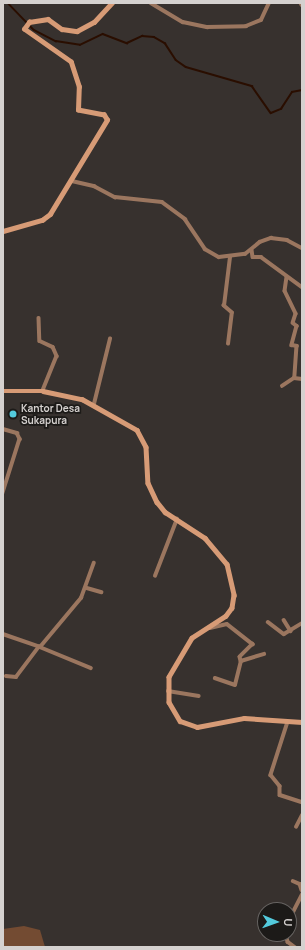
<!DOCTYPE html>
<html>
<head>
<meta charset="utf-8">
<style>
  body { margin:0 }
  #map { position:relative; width:305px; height:950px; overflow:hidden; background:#37312e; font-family:Manrope,sans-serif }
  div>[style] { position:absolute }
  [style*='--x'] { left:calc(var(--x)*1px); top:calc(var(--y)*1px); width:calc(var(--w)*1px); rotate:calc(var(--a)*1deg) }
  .green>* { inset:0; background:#734b32 }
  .stream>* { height:1.5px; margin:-0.75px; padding:0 0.75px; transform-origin:0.75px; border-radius:0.75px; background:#2a0e00 }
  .street>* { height:3.5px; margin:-1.75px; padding:0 1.75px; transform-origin:1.75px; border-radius:1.75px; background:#9b765f }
  .secondary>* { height:4.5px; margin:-2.25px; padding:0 2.25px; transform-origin:2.25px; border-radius:2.25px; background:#d79b76 }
  .dots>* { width:11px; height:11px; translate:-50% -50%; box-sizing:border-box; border:2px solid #1c1a18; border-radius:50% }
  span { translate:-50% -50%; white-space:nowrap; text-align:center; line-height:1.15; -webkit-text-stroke:3.5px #1c1a18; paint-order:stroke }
  .poi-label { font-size:10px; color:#d5d1cf; font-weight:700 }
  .left { translate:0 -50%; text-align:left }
  .frame { position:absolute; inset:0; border:4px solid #d5d1cf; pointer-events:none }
  .north { position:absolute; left:257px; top:902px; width:40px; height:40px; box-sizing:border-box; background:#1c1a18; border:1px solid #666361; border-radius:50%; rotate:92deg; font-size:11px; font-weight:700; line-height:16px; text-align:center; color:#d5d1cf }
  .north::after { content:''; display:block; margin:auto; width:14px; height:18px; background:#53cadc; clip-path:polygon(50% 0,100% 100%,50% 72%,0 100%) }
</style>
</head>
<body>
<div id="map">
  <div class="green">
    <div style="clip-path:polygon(24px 926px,40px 930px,45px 947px,3px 947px,3px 929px)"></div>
  </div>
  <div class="stream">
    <div style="--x:8;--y:3;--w:37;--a:46"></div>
    <div style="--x:34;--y:30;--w:25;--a:27"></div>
    <div style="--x:56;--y:41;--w:24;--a:9"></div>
    <div style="--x:80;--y:45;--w:25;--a:-26"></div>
    <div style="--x:103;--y:34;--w:26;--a:21"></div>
    <div style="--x:127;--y:43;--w:17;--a:-25"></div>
    <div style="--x:142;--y:36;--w:12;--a:5"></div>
    <div style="--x:154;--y:37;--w:13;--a:29"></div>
    <div style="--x:165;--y:43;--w:20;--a:57"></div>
    <div style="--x:176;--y:60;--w:12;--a:35"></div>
    <div style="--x:186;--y:67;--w:69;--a:16.1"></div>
    <div style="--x:252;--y:86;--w:33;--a:55"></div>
    <div style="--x:271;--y:113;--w:11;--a:-22"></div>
    <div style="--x:281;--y:109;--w:20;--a:-57"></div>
    <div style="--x:292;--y:92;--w:10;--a:-11"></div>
  </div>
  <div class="street">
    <div style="--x:151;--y:3;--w:37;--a:31"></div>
    <div style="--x:183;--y:22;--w:25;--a:12"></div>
    <div style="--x:207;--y:27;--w:39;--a:-1"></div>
    <div style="--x:246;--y:26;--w:16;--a:-22"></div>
    <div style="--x:261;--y:20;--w:19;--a:-65"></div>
    <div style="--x:301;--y:3;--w:2;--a:63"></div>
    <div style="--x:72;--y:181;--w:23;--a:13"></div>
    <div style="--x:94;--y:186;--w:24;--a:28"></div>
    <div style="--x:115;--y:197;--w:47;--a:6.1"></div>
    <div style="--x:162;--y:202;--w:29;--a:36"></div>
    <div style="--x:185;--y:219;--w:36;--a:56"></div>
    <div style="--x:205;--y:249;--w:16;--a:30"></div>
    <div style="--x:219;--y:257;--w:26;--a:-7"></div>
    <div style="--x:245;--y:254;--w:19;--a:-39"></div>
    <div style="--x:260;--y:242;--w:12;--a:-20"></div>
    <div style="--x:271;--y:238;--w:16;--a:7"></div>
    <div style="--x:287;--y:240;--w:17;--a:28"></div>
    <div style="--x:252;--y:250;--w:7;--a:82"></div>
    <div style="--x:253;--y:257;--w:8;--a:0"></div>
    <div style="--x:261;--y:257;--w:51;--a:36.2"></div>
    <div style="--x:287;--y:277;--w:14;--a:98"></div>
    <div style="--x:285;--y:291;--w:25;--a:64"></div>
    <div style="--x:296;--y:314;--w:9;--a:108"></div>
    <div style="--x:293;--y:323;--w:5;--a:37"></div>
    <div style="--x:297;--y:326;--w:20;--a:105"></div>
    <div style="--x:292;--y:345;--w:5;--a:11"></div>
    <div style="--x:297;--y:346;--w:32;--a:94"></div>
    <div style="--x:39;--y:318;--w:23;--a:88"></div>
    <div style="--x:40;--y:341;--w:14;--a:25"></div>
    <div style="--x:53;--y:347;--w:10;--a:66"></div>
    <div style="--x:57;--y:356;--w:38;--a:112"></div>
    <div style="--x:228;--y:344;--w:31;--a:-83"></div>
    <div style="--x:232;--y:313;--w:11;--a:-139"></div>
    <div style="--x:224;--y:306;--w:49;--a:-83"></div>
    <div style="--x:282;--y:386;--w:14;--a:-34"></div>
    <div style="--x:294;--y:378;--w:8;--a:7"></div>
    <div style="--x:94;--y:404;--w:67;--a:-76.2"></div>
    <div style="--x:3;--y:429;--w:15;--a:16"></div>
    <div style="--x:17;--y:433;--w:7;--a:63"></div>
    <div style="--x:20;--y:439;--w:57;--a:107.5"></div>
    <div style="--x:155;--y:576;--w:61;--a:-68.9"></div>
    <div style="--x:87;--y:588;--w:15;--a:16"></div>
    <div style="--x:284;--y:620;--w:13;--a:58"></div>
    <div style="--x:268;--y:622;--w:20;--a:37"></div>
    <div style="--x:284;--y:634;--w:21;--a:-31"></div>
    <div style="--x:210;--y:628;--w:17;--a:-13"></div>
    <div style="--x:227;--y:624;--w:33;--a:38"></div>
    <div style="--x:253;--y:644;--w:18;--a:135"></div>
    <div style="--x:240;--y:657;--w:4;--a:76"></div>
    <div style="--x:241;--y:661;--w:24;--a:-17"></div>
    <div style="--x:3;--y:634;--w:39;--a:19"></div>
    <div style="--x:40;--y:647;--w:64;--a:-50.1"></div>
    <div style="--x:81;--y:598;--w:37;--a:-70"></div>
    <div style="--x:40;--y:647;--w:55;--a:22.4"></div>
    <div style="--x:6;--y:676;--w:10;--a:6"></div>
    <div style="--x:16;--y:677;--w:38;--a:-53"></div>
    <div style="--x:215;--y:678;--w:21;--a:19"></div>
    <div style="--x:235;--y:685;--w:25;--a:-76"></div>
    <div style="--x:168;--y:691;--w:31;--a:9"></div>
    <div style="--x:288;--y:722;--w:56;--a:107.8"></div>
    <div style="--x:271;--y:775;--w:14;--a:51"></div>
    <div style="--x:280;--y:786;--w:9;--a:90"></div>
    <div style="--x:280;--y:795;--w:23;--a:18"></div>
    <div style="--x:296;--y:827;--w:13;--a:-63"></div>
    <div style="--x:293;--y:881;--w:8;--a:23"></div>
    <div style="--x:300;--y:884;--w:6;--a:72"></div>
    <div style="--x:289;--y:920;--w:29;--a:-63"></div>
    <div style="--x:286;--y:934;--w:8;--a:76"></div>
    <div style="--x:288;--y:942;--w:9;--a:36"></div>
  </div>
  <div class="secondary">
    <div style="--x:3;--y:231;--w:41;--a:-15.8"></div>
    <div style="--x:42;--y:220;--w:10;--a:-37"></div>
    <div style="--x:50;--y:214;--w:110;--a:-58.8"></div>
    <div style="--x:107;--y:120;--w:6;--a:-121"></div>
    <div style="--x:104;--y:115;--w:26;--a:-169"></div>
    <div style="--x:78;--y:110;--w:23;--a:-88"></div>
    <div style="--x:79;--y:87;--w:26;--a:-108"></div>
    <div style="--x:71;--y:62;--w:57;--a:-144.9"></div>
    <div style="--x:24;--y:29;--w:9;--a:-54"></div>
    <div style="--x:29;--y:22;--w:19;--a:-9"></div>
    <div style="--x:48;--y:19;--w:17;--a:36"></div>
    <div style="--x:62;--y:29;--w:15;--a:8"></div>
    <div style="--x:77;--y:31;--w:19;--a:-28"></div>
    <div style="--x:94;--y:22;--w:26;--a:-47"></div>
    <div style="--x:3;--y:391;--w:40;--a:0"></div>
    <div style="--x:43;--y:391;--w:40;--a:12"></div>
    <div style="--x:82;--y:399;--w:63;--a:29.4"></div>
    <div style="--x:137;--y:430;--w:19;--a:62"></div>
    <div style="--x:146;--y:447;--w:36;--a:87"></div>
    <div style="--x:148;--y:483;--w:21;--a:65"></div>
    <div style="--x:157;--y:502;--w:13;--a:51"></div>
    <div style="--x:165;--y:512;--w:48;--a:33"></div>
    <div style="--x:205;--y:538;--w:34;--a:50"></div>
    <div style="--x:227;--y:564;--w:32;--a:77"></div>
    <div style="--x:234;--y:595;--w:13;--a:99"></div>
    <div style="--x:232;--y:608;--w:10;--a:127"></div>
    <div style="--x:226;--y:616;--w:40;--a:147.1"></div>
    <div style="--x:192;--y:638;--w:45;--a:120.5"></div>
    <div style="--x:169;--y:677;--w:25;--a:90"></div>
    <div style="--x:169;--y:702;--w:22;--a:60"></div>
    <div style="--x:180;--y:721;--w:18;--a:19"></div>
    <div style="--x:197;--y:727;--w:48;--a:-10.8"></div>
    <div style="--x:244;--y:718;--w:58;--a:3.9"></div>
  </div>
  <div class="dots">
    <div style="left:13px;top:414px;background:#53cadc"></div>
  </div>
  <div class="poi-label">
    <span class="left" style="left:21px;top:414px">Kantor Desa<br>Sukapura</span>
  </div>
  <div class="frame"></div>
  <div class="north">U</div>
</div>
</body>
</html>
